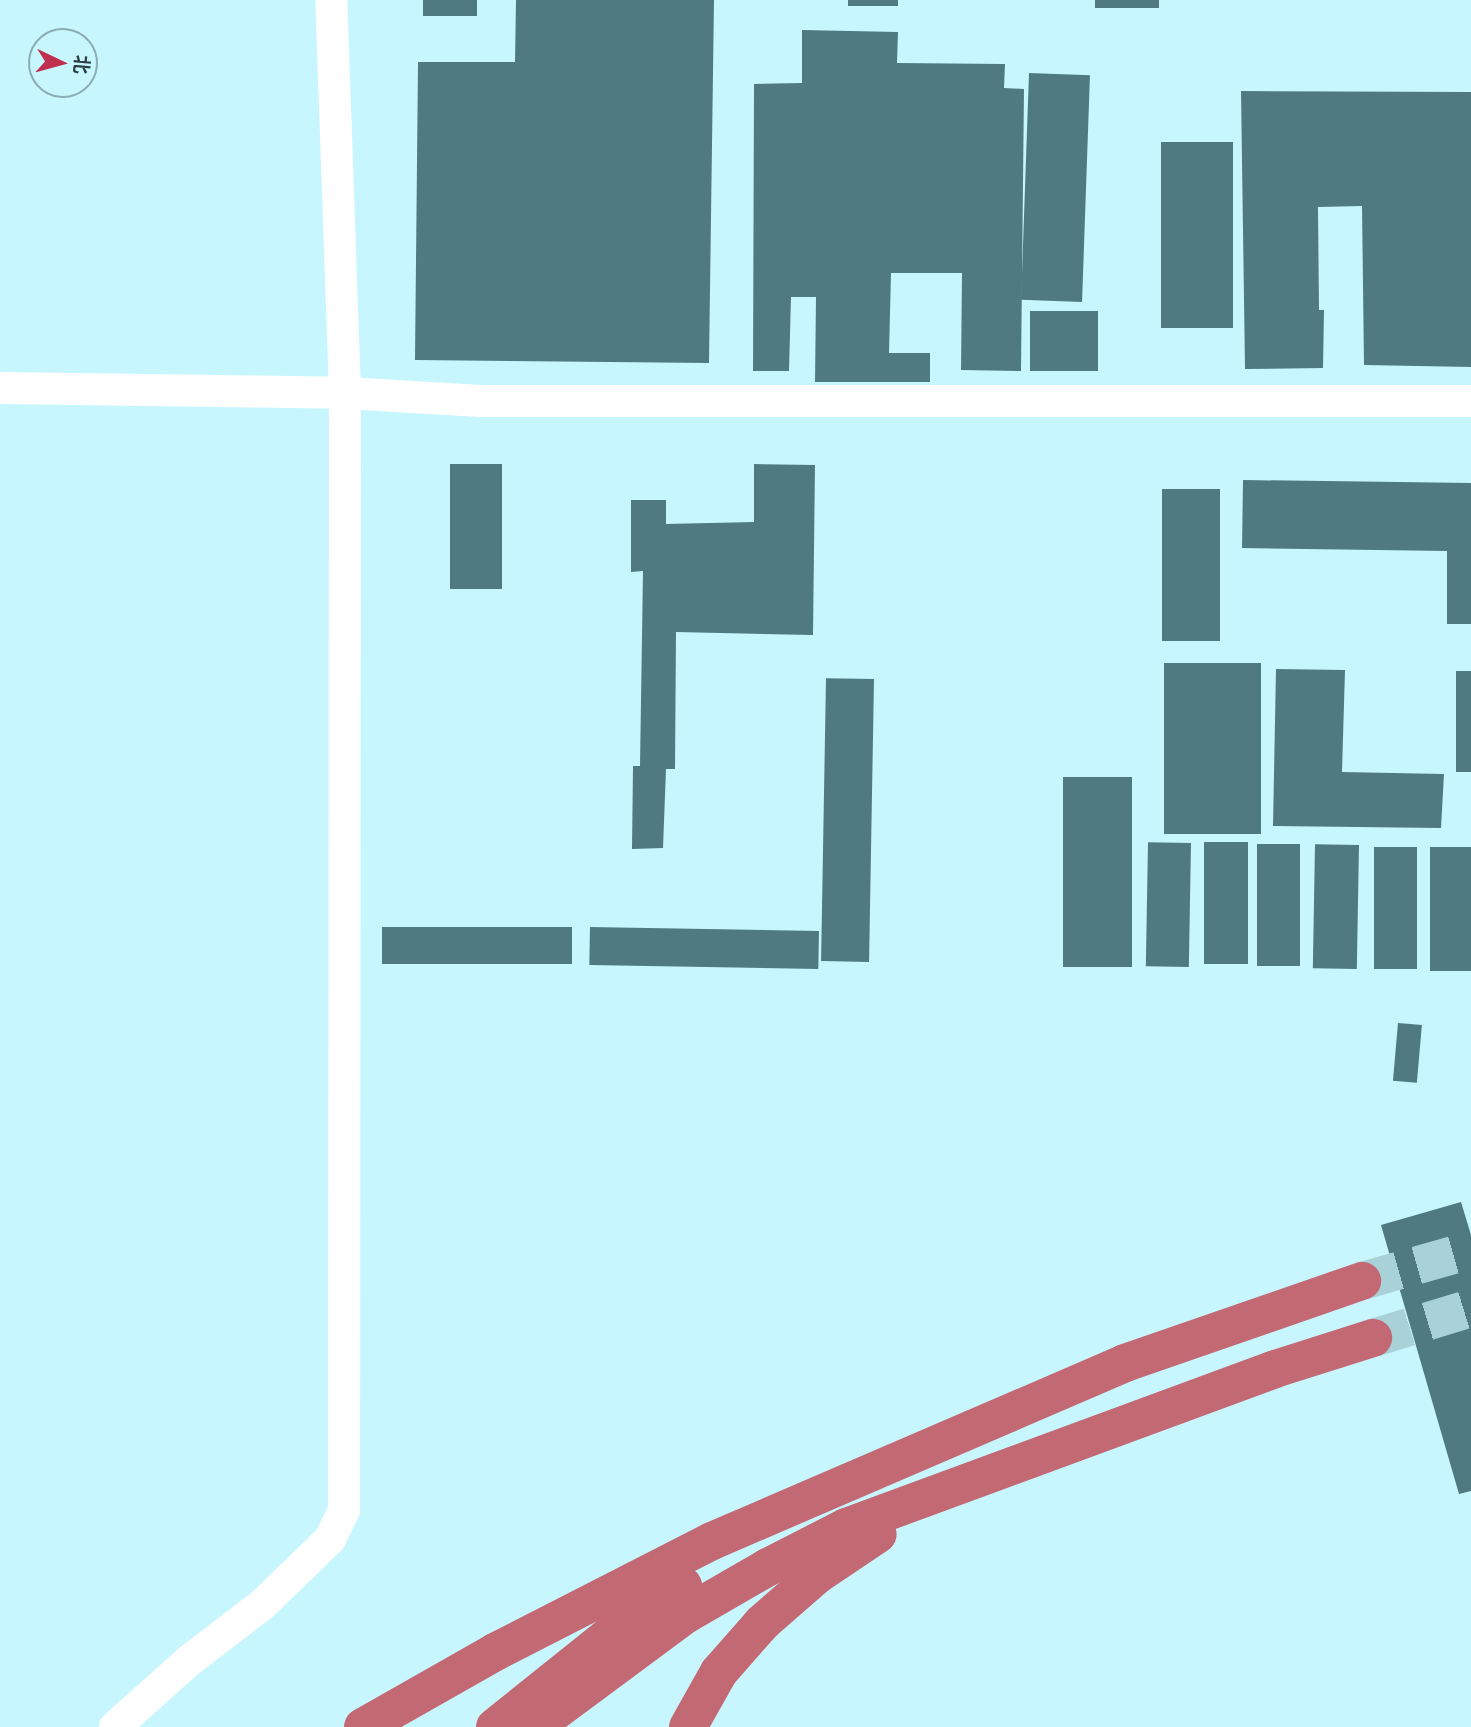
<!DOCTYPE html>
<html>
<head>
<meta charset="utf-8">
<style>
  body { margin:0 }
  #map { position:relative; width:1471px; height:1727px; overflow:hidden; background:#c8f6fe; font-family:"Noto Sans","Noto Sans SC",sans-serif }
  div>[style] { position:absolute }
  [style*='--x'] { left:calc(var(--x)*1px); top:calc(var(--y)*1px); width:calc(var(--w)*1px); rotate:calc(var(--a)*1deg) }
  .building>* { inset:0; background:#507a81; transform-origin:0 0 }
  .highway-tunnel>* { height:38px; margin-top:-19px; transform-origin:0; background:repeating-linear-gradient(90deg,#a9d1d8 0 38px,transparent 0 57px) }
  .street>* { height:32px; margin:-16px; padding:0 16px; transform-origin:16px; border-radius:16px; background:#fff }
  .highway>* { height:38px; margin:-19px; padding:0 19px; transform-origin:19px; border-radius:19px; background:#c26973 }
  span { translate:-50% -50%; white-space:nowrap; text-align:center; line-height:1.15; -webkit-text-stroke:7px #c8f6fe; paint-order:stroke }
  .north { position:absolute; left:28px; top:28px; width:70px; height:70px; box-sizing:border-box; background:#c8f6fe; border:2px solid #8aadb3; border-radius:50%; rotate:95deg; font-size:19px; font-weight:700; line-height:28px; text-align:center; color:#2d3f42 }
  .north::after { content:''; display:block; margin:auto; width:24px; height:32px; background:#c02f4e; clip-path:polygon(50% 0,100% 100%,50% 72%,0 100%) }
</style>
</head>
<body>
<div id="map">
  <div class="building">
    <div style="left:423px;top:0;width:54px;height:16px"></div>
    <div style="clip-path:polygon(516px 0,714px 0,709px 363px,415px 360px,418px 62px,515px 62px)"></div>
    <div style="left:848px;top:0;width:50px;height:6px"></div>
    <div style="left:1095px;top:0;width:64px;height:8px"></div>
    <div style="clip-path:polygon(802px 30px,898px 32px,897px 63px,1005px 64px,1004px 88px,1024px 89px,1021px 371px,961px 370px,962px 273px,891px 273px,889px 353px,930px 353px,930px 382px,815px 382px,816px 297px,791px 297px,789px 371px,753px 371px,754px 84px,802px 83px)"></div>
    <div style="left:1029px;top:73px;width:61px;height:227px;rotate:2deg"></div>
    <div style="clip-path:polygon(1241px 91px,1471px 92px,1471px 367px,1364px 365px,1362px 206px,1318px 207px,1319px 310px,1324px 310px,1323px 368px,1245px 369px)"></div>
    <div style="left:1233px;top:142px;width:186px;height:72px;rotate:90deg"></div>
    <div style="left:1030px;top:311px;width:68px;height:60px"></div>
    <div style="left:502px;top:464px;width:125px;height:52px;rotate:90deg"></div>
    <div style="clip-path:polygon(754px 464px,815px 465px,813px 635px,676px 632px,675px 769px,666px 769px,663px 848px,632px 849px,633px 766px,640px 766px,643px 571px,631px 572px,631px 500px,666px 500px,666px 524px,754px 522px)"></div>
    <div style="clip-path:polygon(1243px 480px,1471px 483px,1471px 624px,1447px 624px,1447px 551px,1242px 548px)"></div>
    <div style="left:1220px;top:489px;width:152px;height:58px;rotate:90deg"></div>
    <div style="left:1164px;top:663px;width:97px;height:171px"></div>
    <div style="clip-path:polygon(1276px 669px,1345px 670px,1342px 772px,1444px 774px,1441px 828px,1273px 826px)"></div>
    <div style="left:1456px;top:671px;width:15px;height:101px"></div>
    <div style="left:874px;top:679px;width:283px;height:48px;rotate:91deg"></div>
    <div style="left:1063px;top:777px;width:69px;height:190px"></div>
    <div style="left:1204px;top:842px;width:44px;height:122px"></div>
    <div style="left:1191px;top:843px;width:124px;height:43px;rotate:91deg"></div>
    <div style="left:1257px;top:844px;width:43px;height:122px"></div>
    <div style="left:1359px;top:845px;width:124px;height:44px;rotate:91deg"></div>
    <div style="left:1374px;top:847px;width:43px;height:122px"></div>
    <div style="left:1471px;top:847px;width:124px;height:41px;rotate:90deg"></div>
    <div style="left:572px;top:927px;width:37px;height:190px;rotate:90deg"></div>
    <div style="left:590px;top:927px;width:229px;height:38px;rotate:1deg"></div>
    <div style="left:1398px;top:1023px;width:24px;height:58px;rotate:5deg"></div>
    <div style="clip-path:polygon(1461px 1202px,1471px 1235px,1471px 1491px,1459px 1494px,1381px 1225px)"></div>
  </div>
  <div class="highway-tunnel">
    <div style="--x:1362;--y:1281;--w:113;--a:-15.9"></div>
    <div style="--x:1373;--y:1338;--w:102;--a:-17"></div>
  </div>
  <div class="street">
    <div style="--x:0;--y:388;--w:345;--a:0.8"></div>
    <div style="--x:345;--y:393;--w:136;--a:3.4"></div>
    <div style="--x:481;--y:401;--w:990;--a:0"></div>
    <div style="--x:115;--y:1727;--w:101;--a:-41.8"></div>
    <div style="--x:190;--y:1660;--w:92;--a:-37.5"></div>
    <div style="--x:263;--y:1604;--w:93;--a:-44.1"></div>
    <div style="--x:330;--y:1539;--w:32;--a:-64"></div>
    <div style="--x:344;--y:1510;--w:1117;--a:-89.95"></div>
    <div style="--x:345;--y:393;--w:393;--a:-92"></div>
  </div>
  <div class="highway">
    <div style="--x:363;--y:1727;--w:152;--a:-29.6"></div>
    <div style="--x:495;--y:1652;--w:244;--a:-27.1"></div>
    <div style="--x:712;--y:1541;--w:450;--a:-23.3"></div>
    <div style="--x:1125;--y:1363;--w:251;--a:-19.1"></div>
    <div style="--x:495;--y:1727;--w:166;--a:-38.7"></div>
    <div style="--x:625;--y:1623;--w:69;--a:-32.5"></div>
    <div style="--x:534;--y:1727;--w:188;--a:-36.6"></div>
    <div style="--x:685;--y:1615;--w:96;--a:-30"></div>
    <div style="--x:768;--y:1567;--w:88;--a:-27.1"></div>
    <div style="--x:846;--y:1527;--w:457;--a:-20.2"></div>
    <div style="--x:1275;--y:1369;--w:103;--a:-17.6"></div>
    <div style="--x:688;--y:1727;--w:63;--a:-60.6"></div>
    <div style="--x:719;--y:1672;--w:65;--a:-48.7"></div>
    <div style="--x:762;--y:1623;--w:73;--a:-41.1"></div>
    <div style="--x:817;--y:1575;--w:73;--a:-33.9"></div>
  </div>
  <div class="north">北</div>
</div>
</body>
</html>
